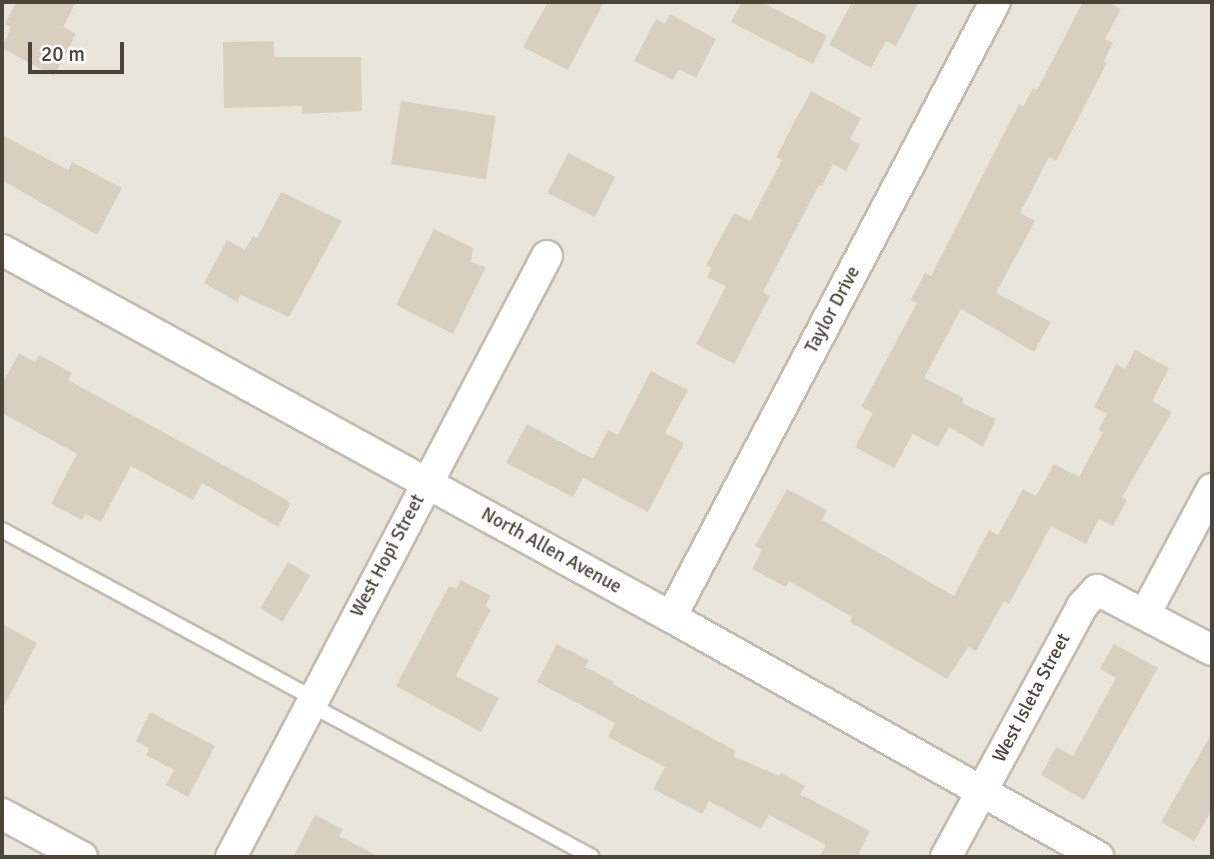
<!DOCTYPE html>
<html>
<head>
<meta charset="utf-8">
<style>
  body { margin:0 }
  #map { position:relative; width:1214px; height:859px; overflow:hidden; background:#f6f3ec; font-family:Signika,sans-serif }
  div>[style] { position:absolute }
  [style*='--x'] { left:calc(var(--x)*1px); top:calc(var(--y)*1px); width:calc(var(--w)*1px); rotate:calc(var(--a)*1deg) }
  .residential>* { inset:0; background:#eae5da; transform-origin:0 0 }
  .building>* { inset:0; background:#d8cfc1; transform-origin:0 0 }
  .roads { filter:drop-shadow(2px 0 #c2bbae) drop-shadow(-2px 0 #c2bbae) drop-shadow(0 2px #c2bbae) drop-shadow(0 -2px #c2bbae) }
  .service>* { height:14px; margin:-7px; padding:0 7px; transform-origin:7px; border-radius:7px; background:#fff }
  .minor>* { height:30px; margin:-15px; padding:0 15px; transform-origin:15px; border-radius:15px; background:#fff }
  span { translate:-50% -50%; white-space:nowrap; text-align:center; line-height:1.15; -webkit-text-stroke:5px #fff; paint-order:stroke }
  .street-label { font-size:19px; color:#4b4439 }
  .frame { position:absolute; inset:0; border:4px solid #4b4439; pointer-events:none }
  .scale { position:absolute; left:28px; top:42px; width:96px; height:32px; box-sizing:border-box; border:4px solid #4b4439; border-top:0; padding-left:9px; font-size:21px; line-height:24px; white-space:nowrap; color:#4b4439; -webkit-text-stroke:5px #fff; paint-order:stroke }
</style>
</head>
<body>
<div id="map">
  <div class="residential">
    <div style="left:2px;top:2px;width:1210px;height:855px"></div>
  </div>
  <div class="building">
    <div style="clip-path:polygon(16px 2px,76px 2px,63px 27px,76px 34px,54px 76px,2px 48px,11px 27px,5px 24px)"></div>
    <div style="clip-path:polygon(548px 2px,604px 2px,568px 70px,523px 47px)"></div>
    <div style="clip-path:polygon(742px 2px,762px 2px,827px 36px,813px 64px,731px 22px)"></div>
    <div style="clip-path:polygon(852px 2px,919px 2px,896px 46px,886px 41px,871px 68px,829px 45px)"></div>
    <div style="clip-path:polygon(1083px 2px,1108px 2px,1121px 9px,1105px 39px,1113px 43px,1104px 61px,1107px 63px,1056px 161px,1049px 157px,1020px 213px,1035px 221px,996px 293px,1051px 322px,1034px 352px,961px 309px,924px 378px,964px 398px,962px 403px,996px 419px,983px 447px,949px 427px,938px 447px,913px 434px,894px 468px,855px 447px,873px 413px,861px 407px,917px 303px,911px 300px,925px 273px,931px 276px,1019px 104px,1023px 107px,1033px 88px,1037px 90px)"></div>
    <div style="clip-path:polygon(670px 14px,716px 39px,696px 78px,679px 69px,673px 80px,634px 61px,656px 19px,665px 24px)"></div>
    <div style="clip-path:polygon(274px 41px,274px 57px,361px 57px,362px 111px,302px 114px,302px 106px,224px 108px,223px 42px)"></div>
    <div style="clip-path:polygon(811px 91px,861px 118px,850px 139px,860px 145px,846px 171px,833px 164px,822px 186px,819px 185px,763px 292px,770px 296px,734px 364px,696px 344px,726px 286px,707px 277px,712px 268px,706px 265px,734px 213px,750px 221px,782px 160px,776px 157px)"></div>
    <div style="left:401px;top:101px;width:96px;height:64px;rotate:9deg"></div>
    <div style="clip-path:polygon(2px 135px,68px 170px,72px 162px,122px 188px,97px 235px,2px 180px)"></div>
    <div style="left:568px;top:153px;width:53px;height:45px;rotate:27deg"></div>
    <div style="clip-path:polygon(281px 192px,342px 221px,289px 317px,241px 295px,237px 302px,204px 283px,227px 240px,245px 250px,253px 236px,257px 238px)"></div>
    <div style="clip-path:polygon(434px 229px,473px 248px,471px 262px,486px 267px,453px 334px,396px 305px)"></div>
    <div style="clip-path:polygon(1135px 350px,1169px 368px,1152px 401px,1172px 412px,1122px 497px,1127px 500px,1113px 526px,1099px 519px,1086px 544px,1051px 526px,1009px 604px,1004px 601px,976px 651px,968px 647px,947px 679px,850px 622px,852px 617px,789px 581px,786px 587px,752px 569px,762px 550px,755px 546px,787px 489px,827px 510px,822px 520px,954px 596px,989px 530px,998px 535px,1023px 489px,1036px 496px,1054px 464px,1079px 477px,1103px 432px,1098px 430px,1107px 414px,1094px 407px,1116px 364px,1125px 369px)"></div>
    <div style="clip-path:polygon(19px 353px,35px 362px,39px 355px,72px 373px,68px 380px,287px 500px,290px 505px,278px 527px,202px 483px,193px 500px,131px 466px,101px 522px,85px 514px,82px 520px,51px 504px,77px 454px,2px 413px,2px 384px)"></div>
    <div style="clip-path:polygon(651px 371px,688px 390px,665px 433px,684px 443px,648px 512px,583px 478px,573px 497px,506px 463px,527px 424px,593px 459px,608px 430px,618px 435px)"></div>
    <div style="left:288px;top:562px;width:26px;height:54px;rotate:31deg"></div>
    <div style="clip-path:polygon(461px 580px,491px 596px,485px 606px,491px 609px,456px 676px,499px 698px,481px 732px,396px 686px,449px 586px,456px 589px)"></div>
    <div style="clip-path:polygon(2px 624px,37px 643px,2px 710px)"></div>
    <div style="clip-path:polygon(557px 644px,589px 660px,585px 667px,614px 682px,613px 684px,736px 751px,733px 756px,779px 776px,781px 773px,805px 786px,800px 794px,870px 831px,857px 857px,819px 857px,826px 845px,769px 815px,761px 829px,709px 801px,702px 814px,653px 789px,665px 767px,608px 737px,615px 723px,537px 682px)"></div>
    <div style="clip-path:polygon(1114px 644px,1158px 668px,1084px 800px,1041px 775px,1056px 747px,1073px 756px,1116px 678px,1100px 669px)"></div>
    <div style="clip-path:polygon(150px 712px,215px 746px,188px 797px,166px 785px,174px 770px,146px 755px,149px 748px,136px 741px)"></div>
    <div style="clip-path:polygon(1212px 733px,1212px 810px,1194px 841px,1161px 822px)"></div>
    <div style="clip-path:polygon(315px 815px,343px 829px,339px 836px,380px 857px,293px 857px)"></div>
  </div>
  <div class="roads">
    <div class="service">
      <div style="--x:2;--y:530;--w:353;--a:28.4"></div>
      <div style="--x:311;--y:705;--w:319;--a:28.4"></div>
    </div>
    <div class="minor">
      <div style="--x:2;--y:250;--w:763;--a:28.75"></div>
      <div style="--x:671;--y:617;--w:490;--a:29.3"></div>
      <div style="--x:1145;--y:614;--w:142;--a:-61.8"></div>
      <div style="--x:671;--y:617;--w:695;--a:-62.22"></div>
      <div style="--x:2;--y:814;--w:91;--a:28.3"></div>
      <div style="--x:231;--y:857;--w:679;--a:-62.27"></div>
      <div style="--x:946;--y:857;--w:285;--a:-61.5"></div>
      <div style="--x:1082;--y:606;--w:22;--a:-47"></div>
      <div style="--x:1097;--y:590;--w:130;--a:27.6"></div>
    </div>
  </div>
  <div class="street-label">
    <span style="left:833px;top:310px;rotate:-62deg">Taylor Drive</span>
    <span style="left:551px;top:551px;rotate:29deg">North Allen Avenue</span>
    <span style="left:388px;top:556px;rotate:-62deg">West Hopi Street</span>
    <span style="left:1032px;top:698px;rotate:-62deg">West Isleta Street</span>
  </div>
  <div class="frame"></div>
  <div class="scale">20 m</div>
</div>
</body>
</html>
